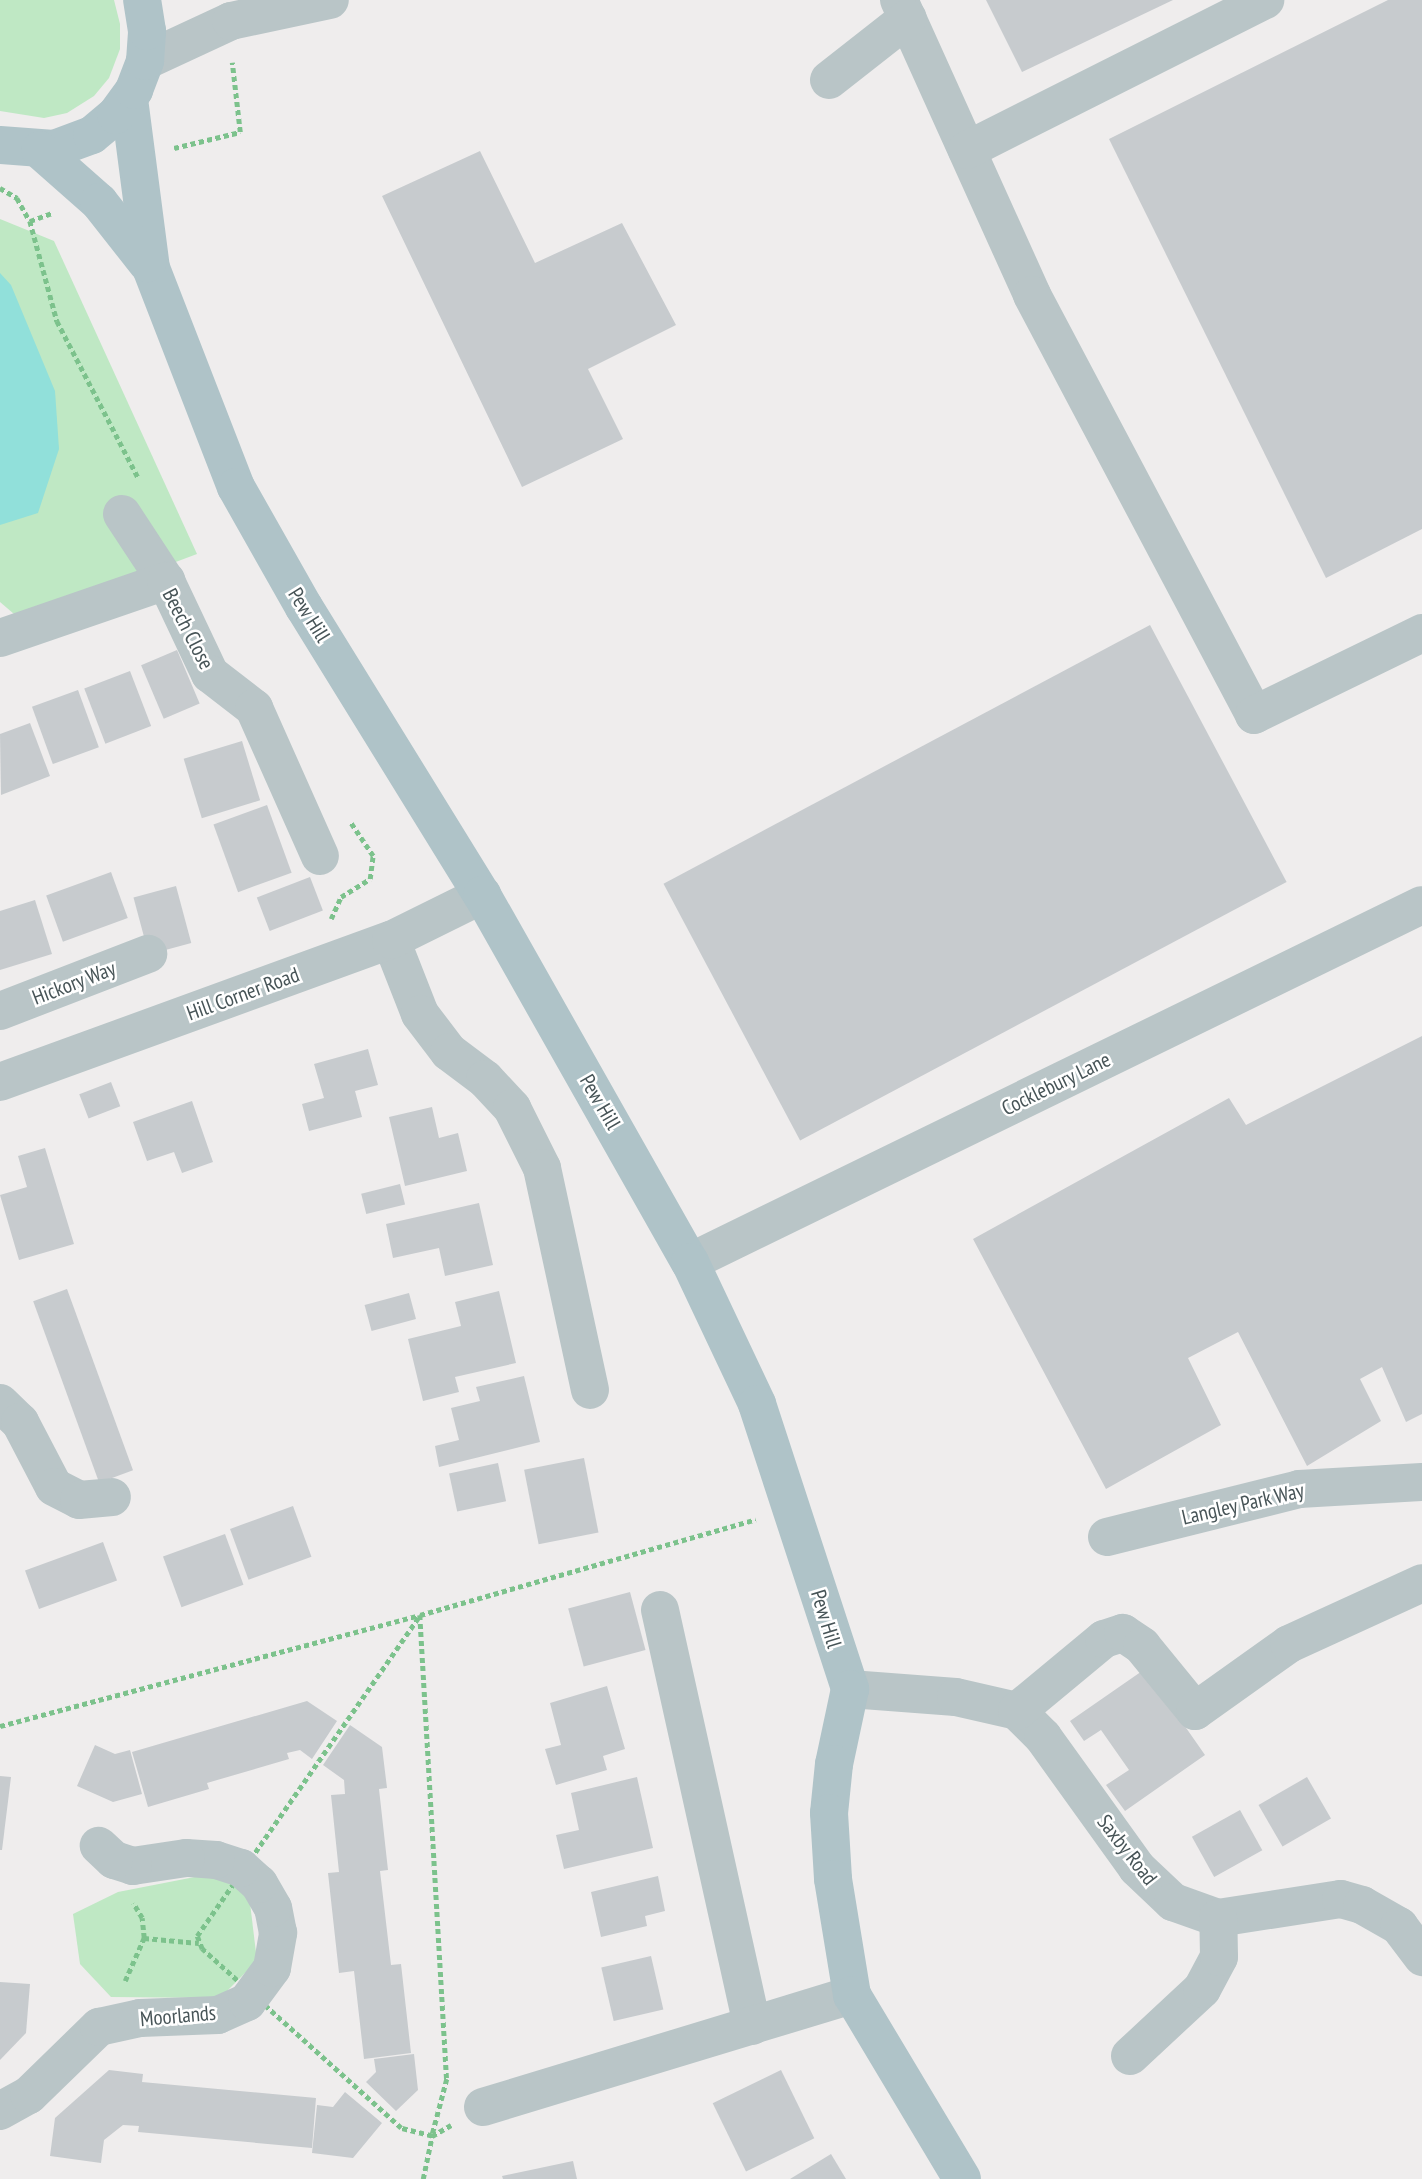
<!DOCTYPE html>
<html>
<head>
<meta charset="utf-8">
<style>
  body { margin:0 }
  #map { position:relative; width:1422px; height:2179px; overflow:hidden; background:#efeded; font-family:"PT Sans Narrow",sans-serif }
  div>[style] { position:absolute }
  [style*='--x'] { left:calc(var(--x)*1px); top:calc(var(--y)*1px); width:calc(var(--w)*1px); rotate:calc(var(--a)*1deg) }
  .green>* { inset:0; background:#bfe8c4 }
  .water>* { inset:0; background:#91e0da }
  .building>* { inset:0; background:#c7cbce; transform-origin:0 0 }
  .path>* { height:4.5px; margin-top:-2.25px; transform-origin:0; background:repeating-linear-gradient(90deg,#7cc28c 0 5px,transparent 0 8.5px) }
  .minor>* { height:38px; margin:-19px; padding:0 19px; transform-origin:19px; border-radius:19px; background:#b9c5c7 }
  .major>* { height:38px; margin:-19px; padding:0 19px; transform-origin:19px; border-radius:19px; background:#afc3c8 }
  span { translate:-50% -50%; white-space:nowrap; text-align:center; line-height:1.15; -webkit-text-stroke:5px #fff; paint-order:stroke }
  .street-label { font-size:21px; color:#475457 }
</style>
</head>
<body>
<div id="map">
  <div class="green">
    <div style="clip-path:polygon(0 0,114px 0,120px 24px,120px 49px,109px 78px,94px 96px,67px 113px,44px 118px,0 111px)"></div>
    <div style="clip-path:polygon(0 219px,54px 241px,197px 554px,21px 620px,0 602px)"></div>
    <div style="clip-path:polygon(205px 1875px,237px 1886px,250px 1903px,257px 1961px,220px 1998px,111px 1997px,80px 1964px,73px 1914px,118px 1892px)"></div>
  </div>
  <div class="water">
    <div style="clip-path:polygon(0 273px,11px 285px,55px 391px,59px 449px,38px 513px,0 525px)"></div>
  </div>
  <div class="building">
    <div style="clip-path:polygon(986px 0,1173px 0,1022px 72px)"></div>
    <div style="clip-path:polygon(1388px 0,1422px 0,1422px 529px,1326px 578px,1109px 139px)"></div>
    <div style="clip-path:polygon(480px 151px,535px 263px,622px 223px,676px 325px,588px 369px,623px 439px,522px 487px,382px 196px)"></div>
    <div style="left:1150px;top:625px;width:291px;height:551px;rotate:62deg"></div>
    <div style="left:177px;top:650px;width:58px;height:39px;rotate:67deg"></div>
    <div style="left:130px;top:671px;width:59px;height:49px;rotate:69deg"></div>
    <div style="left:78px;top:690px;width:61px;height:49px;rotate:70deg"></div>
    <div style="clip-path:polygon(30px 723px,50px 776px,1px 795px,0 734px)"></div>
    <div style="left:242px;top:741px;width:62px;height:61px;rotate:73deg"></div>
    <div style="left:267px;top:805px;width:72px;height:57px;rotate:70deg"></div>
    <div style="left:111px;top:872px;width:49px;height:69px;rotate:70deg"></div>
    <div style="left:310px;top:877px;width:36px;height:57px;rotate:69deg"></div>
    <div style="left:176px;top:886px;width:59px;height:44px;rotate:75deg"></div>
    <div style="clip-path:polygon(35px 900px,52px 954px,0 970px,0 911px)"></div>
    <div style="clip-path:polygon(1422px 1036px,1422px 1414px,1406px 1422px,1382px 1367px,1360px 1379px,1381px 1421px,1307px 1466px,1238px 1332px,1188px 1358px,1221px 1425px,1106px 1489px,973px 1239px,1229px 1098px,1246px 1125px)"></div>
    <div style="clip-path:polygon(368px 1049px,378px 1085px,355px 1091px,362px 1117px,309px 1131px,302px 1104px,324px 1098px,314px 1064px)"></div>
    <div style="left:111px;top:1082px;width:26px;height:34px;rotate:69deg"></div>
    <div style="clip-path:polygon(192px 1101px,213px 1162px,182px 1173px,174px 1152px,147px 1161px,133px 1122px)"></div>
    <div style="clip-path:polygon(432px 1107px,439px 1138px,458px 1133px,467px 1171px,405px 1186px,389px 1117px)"></div>
    <div style="clip-path:polygon(45px 1148px,74px 1244px,19px 1260px,0 1195px,27px 1187px,18px 1156px)"></div>
    <div style="left:400px;top:1184px;width:21px;height:40px;rotate:76deg"></div>
    <div style="clip-path:polygon(479px 1203px,493px 1265px,445px 1276px,439px 1248px,393px 1258px,386px 1224px)"></div>
    <div style="left:67px;top:1289px;width:193px;height:36px;rotate:70deg"></div>
    <div style="clip-path:polygon(499px 1291px,516px 1363px,455px 1377px,459px 1392px,423px 1401px,408px 1339px,461px 1326px,455px 1302px)"></div>
    <div style="left:409px;top:1293px;width:27px;height:46px;rotate:75deg"></div>
    <div style="clip-path:polygon(524px 1376px,540px 1442px,439px 1467px,435px 1446px,459px 1440px,451px 1408px,480px 1401px,476px 1387px)"></div>
    <div style="left:584px;top:1458px;width:76px;height:61px;rotate:79deg"></div>
    <div style="left:498px;top:1463px;width:39px;height:50px;rotate:78deg"></div>
    <div style="left:293px;top:1506px;width:54px;height:67px;rotate:70deg"></div>
    <div style="left:225px;top:1534px;width:54px;height:66px;rotate:70deg"></div>
    <div style="left:103px;top:1542px;width:41px;height:83px;rotate:70deg"></div>
    <div style="left:630px;top:1592px;width:60px;height:64px;rotate:75deg"></div>
    <div style="clip-path:polygon(1145px 1669px,1205px 1755px,1125px 1811px,1106px 1785px,1129px 1770px,1101px 1730px,1084px 1741px,1070px 1721px)"></div>
    <div style="clip-path:polygon(607px 1686px,625px 1749px,603px 1756px,607px 1770px,556px 1785px,545px 1749px,561px 1745px,550px 1703px)"></div>
    <div style="clip-path:polygon(307px 1701px,337px 1721px,312px 1759px,300px 1750px,287px 1753px,289px 1759px,207px 1783px,209px 1789px,148px 1807px,132px 1752px)"></div>
    <div style="clip-path:polygon(350px 1725px,382px 1747px,387px 1788px,379px 1789px,388px 1870px,380px 1871px,391px 1965px,401px 1964px,411px 2053px,364px 2059px,354px 1971px,339px 1973px,328px 1873px,339px 1872px,331px 1795px,345px 1794px,344px 1780px,323px 1765px)"></div>
    <div style="clip-path:polygon(95px 1745px,115px 1754px,130px 1750px,142px 1794px,113px 1802px,77px 1786px)"></div>
    <div style="clip-path:polygon(0 1776px,11px 1777px,2px 1850px,0 1850px)"></div>
    <div style="clip-path:polygon(637px 1777px,653px 1848px,564px 1869px,556px 1835px,579px 1830px,571px 1793px)"></div>
    <div style="left:1307px;top:1777px;width:48px;height:56px;rotate:60deg"></div>
    <div style="left:1240px;top:1810px;width:46px;height:55px;rotate:61deg"></div>
    <div style="clip-path:polygon(658px 1876px,665px 1911px,645px 1916px,647px 1926px,601px 1937px,591px 1892px)"></div>
    <div style="left:651px;top:1956px;width:55px;height:51px;rotate:77deg"></div>
    <div style="clip-path:polygon(0 1982px,30px 1984px,26px 2033px,0 2060px)"></div>
    <div style="clip-path:polygon(414px 2054px,418px 2090px,396px 2111px,366px 2082px,376px 2072px,374px 2059px)"></div>
    <div style="clip-path:polygon(109px 2070px,143px 2074px,142px 2082px,316px 2098px,312px 2148px,138px 2132px,139px 2126px,123px 2125px,104px 2140px,101px 2163px,50px 2156px,55px 2118px)"></div>
    <div style="left:781px;top:2070px;width:76px;height:76px;rotate:64deg"></div>
    <div style="clip-path:polygon(345px 2092px,382px 2123px,353px 2158px,312px 2153px,317px 2105px,333px 2107px)"></div>
    <div style="clip-path:polygon(831px 2154px,846px 2179px,790px 2179px)"></div>
    <div style="clip-path:polygon(573px 2161px,577px 2179px,503px 2179px,502px 2176px)"></div>
  </div>
  <div class="path">
    <div style="--x:174;--y:148;--w:68;--a:-13.6"></div>
    <div style="--x:240;--y:132;--w:70;--a:-96.5"></div>
    <div style="--x:0;--y:188;--w:20;--a:30"></div>
    <div style="--x:17;--y:198;--w:26;--a:61"></div>
    <div style="--x:30;--y:221;--w:104;--a:74.9"></div>
    <div style="--x:57;--y:321;--w:178;--a:62.6"></div>
    <div style="--x:30;--y:221;--w:23;--a:-20"></div>
    <div style="--x:331;--y:919;--w:24;--a:-66"></div>
    <div style="--x:341;--y:897;--w:34;--a:-32"></div>
    <div style="--x:370;--y:879;--w:23;--a:-83"></div>
    <div style="--x:373;--y:856;--w:40;--a:-124"></div>
    <div style="--x:420;--y:1615;--w:465;--a:86.7"></div>
    <div style="--x:447;--y:2079;--w:59;--a:104.7"></div>
    <div style="--x:432;--y:2136;--w:32;--a:-166"></div>
    <div style="--x:401;--y:2128;--w:268;--a:-138"></div>
    <div style="--x:202;--y:1949;--w:14;--a:-111"></div>
    <div style="--x:197;--y:1936;--w:391;--a:-55.2"></div>
    <div style="--x:0;--y:1726;--w:434;--a:-14.8"></div>
    <div style="--x:420;--y:1615;--w:349;--a:-15.9"></div>
    <div style="--x:144;--y:1938;--w:55;--a:5.2"></div>
    <div style="--x:125;--y:1981;--w:47;--a:-66.2"></div>
    <div style="--x:144;--y:1938;--w:20;--a:-96"></div>
    <div style="--x:142;--y:1918;--w:17;--a:-121"></div>
    <div style="--x:423;--y:2179;--w:44;--a:-78.2"></div>
    <div style="--x:432;--y:2136;--w:22;--a:-30"></div>
  </div>
  <div class="minor">
    <div style="--x:899;--y:0;--w:324;--a:65.7"></div>
    <div style="--x:1032;--y:295;--w:475;--a:62.1"></div>
    <div style="--x:1254;--y:715;--w:187;--a:-26"></div>
    <div style="--x:145;--y:61;--w:95;--a:-24.9"></div>
    <div style="--x:231;--y:21;--w:101;--a:-12"></div>
    <div style="--x:829;--y:80;--w:100;--a:-38.1"></div>
    <div style="--x:967;--y:150;--w:334;--a:-26.7"></div>
    <div style="--x:122;--y:514;--w:80;--a:56.7"></div>
    <div style="--x:0;--y:638;--w:176;--a:-19"></div>
    <div style="--x:166;--y:581;--w:103;--a:64.7"></div>
    <div style="--x:210;--y:674;--w:56;--a:37.7"></div>
    <div style="--x:254;--y:708;--w:162;--a:66"></div>
    <div style="--x:391;--y:940;--w:79;--a:68.6"></div>
    <div style="--x:420;--y:1014;--w:48;--a:52.7"></div>
    <div style="--x:449;--y:1052;--w:45;--a:36.9"></div>
    <div style="--x:485;--y:1079;--w:40;--a:47"></div>
    <div style="--x:512;--y:1108;--w:67;--a:63.4"></div>
    <div style="--x:542;--y:1168;--w:227;--a:77.8"></div>
    <div style="--x:0;--y:1011;--w:159;--a:-21.1"></div>
    <div style="--x:0;--y:1082;--w:416;--a:-20"></div>
    <div style="--x:391;--y:940;--w:102;--a:-26.3"></div>
    <div style="--x:690;--y:1262;--w:814;--a:-26"></div>
    <div style="--x:0;--y:1403;--w:28;--a:44"></div>
    <div style="--x:20;--y:1422;--w:73;--a:62.4"></div>
    <div style="--x:54;--y:1487;--w:28;--a:27"></div>
    <div style="--x:79;--y:1500;--w:33;--a:-5"></div>
    <div style="--x:1107;--y:1537;--w:198;--a:-14"></div>
    <div style="--x:1299;--y:1489;--w:123;--a:-3.3"></div>
    <div style="--x:660;--y:1610;--w:426;--a:77.5"></div>
    <div style="--x:850;--y:1689;--w:106;--a:4.3"></div>
    <div style="--x:956;--y:1697;--w:63;--a:12.9"></div>
    <div style="--x:1017;--y:1711;--w:37;--a:45"></div>
    <div style="--x:1043;--y:1737;--w:161;--a:54.3"></div>
    <div style="--x:1137;--y:1868;--w:50;--a:43.4"></div>
    <div style="--x:1173;--y:1902;--w:48;--a:19.6"></div>
    <div style="--x:1218;--y:1918;--w:124;--a:-8.8"></div>
    <div style="--x:1341;--y:1899;--w:22;--a:16"></div>
    <div style="--x:1362;--y:1905;--w:43;--a:29.6"></div>
    <div style="--x:1399;--y:1926;--w:39;--a:53"></div>
    <div style="--x:1017;--y:1711;--w:113;--a:-39.6"></div>
    <div style="--x:1104;--y:1639;--w:20;--a:-18"></div>
    <div style="--x:1123;--y:1633;--w:23;--a:34"></div>
    <div style="--x:1142;--y:1646;--w:84;--a:50.8"></div>
    <div style="--x:1195;--y:1711;--w:115;--a:-35.5"></div>
    <div style="--x:1289;--y:1644;--w:146;--a:-24.6"></div>
    <div style="--x:1130;--y:2056;--w:98;--a:-42.9"></div>
    <div style="--x:1202;--y:1989;--w:36;--a:-62"></div>
    <div style="--x:1219;--y:1957;--w:39;--a:-91"></div>
    <div style="--x:483;--y:2107;--w:386;--a:-16.9"></div>
    <div style="--x:0;--y:2111;--w:33;--a:-29"></div>
    <div style="--x:29;--y:2095;--w:98;--a:-44.2"></div>
    <div style="--x:99;--y:2027;--w:42;--a:-12.4"></div>
    <div style="--x:140;--y:2018;--w:78;--a:-2.2"></div>
    <div style="--x:218;--y:2015;--w:32;--a:-24"></div>
    <div style="--x:247;--y:2002;--w:42;--a:-53.7"></div>
    <div style="--x:272;--y:1968;--w:36;--a:-80"></div>
    <div style="--x:278;--y:1933;--w:25;--a:-101"></div>
    <div style="--x:273;--y:1908;--w:28;--a:-120"></div>
    <div style="--x:259;--y:1884;--w:24;--a:-138"></div>
    <div style="--x:241;--y:1868;--w:26;--a:-162"></div>
    <div style="--x:216;--y:1860;--w:30;--a:-176"></div>
    <div style="--x:186;--y:1858;--w:54;--a:171.4"></div>
    <div style="--x:133;--y:1866;--w:20;--a:-162"></div>
    <div style="--x:114;--y:1860;--w:21;--a:-137"></div>
  </div>
  <div class="major">
    <div style="--x:129;--y:99;--w:170;--a:82.6"></div>
    <div style="--x:151;--y:268;--w:235;--a:68.8"></div>
    <div style="--x:236;--y:487;--w:138;--a:60.5"></div>
    <div style="--x:304;--y:607;--w:339;--a:58.3"></div>
    <div style="--x:482;--y:895;--w:422;--a:60.5"></div>
    <div style="--x:690;--y:1262;--w:157;--a:64.7"></div>
    <div style="--x:757;--y:1404;--w:300;--a:71.9"></div>
    <div style="--x:850;--y:1689;--w:77;--a:102"></div>
    <div style="--x:834;--y:1764;--w:49;--a:95.8"></div>
    <div style="--x:829;--y:1813;--w:66;--a:86.5"></div>
    <div style="--x:833;--y:1879;--w:118;--a:80.7"></div>
    <div style="--x:852;--y:1995;--w:214;--a:59.1"></div>
    <div style="--x:0;--y:145;--w:54;--a:4.2"></div>
    <div style="--x:54;--y:149;--w:40;--a:-20.2"></div>
    <div style="--x:92;--y:135;--w:31;--a:-40"></div>
    <div style="--x:116;--y:115;--w:31;--a:-54"></div>
    <div style="--x:134;--y:90;--w:31;--a:-69"></div>
    <div style="--x:145;--y:61;--w:30;--a:-86"></div>
    <div style="--x:147;--y:31;--w:31;--a:-99"></div>
    <div style="--x:40;--y:150;--w:79;--a:41.4"></div>
    <div style="--x:99;--y:202;--w:78;--a:51.8"></div>
  </div>
  <div class="street-label">
    <span style="left:309px;top:615px;rotate:58deg">Pew Hill</span>
    <span style="left:188px;top:629px;rotate:63deg">Beech Close</span>
    <span style="left:74px;top:983px;rotate:-21deg">Hickory Way</span>
    <span style="left:243px;top:994px;rotate:-20deg">Hill Corner Road</span>
    <span style="left:1056px;top:1084px;rotate:-26deg">Cocklebury Lane</span>
    <span style="left:600px;top:1102px;rotate:60deg">Pew Hill</span>
    <span style="left:1243px;top:1504px;rotate:-13deg">Langley Park Way</span>
    <span style="left:826px;top:1619px;rotate:73deg">Pew Hill</span>
    <span style="left:1127px;top:1850px;rotate:52deg">Saxby Road</span>
    <span style="left:178px;top:2016px;rotate:-5deg">Moorlands</span>
  </div>
</div>
</body>
</html>
